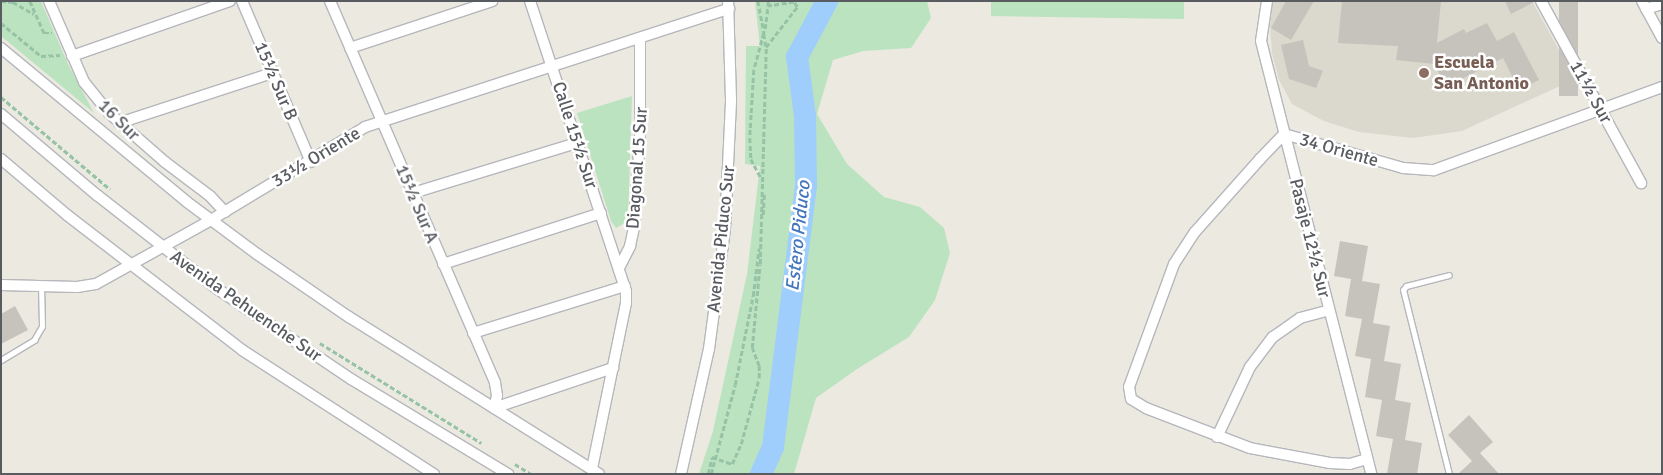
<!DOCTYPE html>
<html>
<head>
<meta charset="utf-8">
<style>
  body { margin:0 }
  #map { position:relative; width:1663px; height:475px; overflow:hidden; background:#ebe9e0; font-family:Signika,sans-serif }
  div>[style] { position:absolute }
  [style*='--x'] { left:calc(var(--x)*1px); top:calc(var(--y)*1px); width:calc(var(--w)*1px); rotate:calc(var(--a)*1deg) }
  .education>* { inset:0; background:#dbd8ce }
  .green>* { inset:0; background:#bce3bf }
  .river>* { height:22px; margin:-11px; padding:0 11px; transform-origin:11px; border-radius:11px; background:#9fcdfc }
  .building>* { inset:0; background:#c6c3bd; transform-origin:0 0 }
  .path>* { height:2.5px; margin-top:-1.25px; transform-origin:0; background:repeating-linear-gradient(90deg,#96c3a6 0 5px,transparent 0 7.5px) }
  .roads { filter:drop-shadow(1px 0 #b5b7bc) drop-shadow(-1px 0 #b5b7bc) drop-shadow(0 1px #b5b7bc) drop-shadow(0 -1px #b5b7bc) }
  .lane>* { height:5px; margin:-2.5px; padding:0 2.5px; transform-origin:2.5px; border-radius:2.5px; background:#fff }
  .street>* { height:10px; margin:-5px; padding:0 5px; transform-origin:5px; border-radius:5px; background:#fff }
  .dots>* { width:14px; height:14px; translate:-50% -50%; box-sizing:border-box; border:2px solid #fff; border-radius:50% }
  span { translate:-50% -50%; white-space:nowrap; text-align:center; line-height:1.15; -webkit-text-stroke:5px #fff; paint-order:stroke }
  .education-label { font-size:18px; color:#785e54; font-weight:700 }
  .left { translate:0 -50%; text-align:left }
  .street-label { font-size:18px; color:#585b60 }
  .water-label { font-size:19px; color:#4476bd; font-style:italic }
  .frame { position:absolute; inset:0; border:2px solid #585b60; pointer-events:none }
</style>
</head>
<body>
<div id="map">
  <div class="education">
    <div style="clip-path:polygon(1273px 1px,1532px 1px,1575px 79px,1462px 131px,1413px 138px,1359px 132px,1324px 121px,1292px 104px,1279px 80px,1272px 53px,1270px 26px)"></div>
  </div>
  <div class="green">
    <div style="clip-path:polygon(1px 1px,41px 1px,68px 64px,94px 113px,1px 36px)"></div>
    <div style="clip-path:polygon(755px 1px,927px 1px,931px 18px,911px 48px,863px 51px,833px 60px,817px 114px,847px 164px,884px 197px,920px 207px,944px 228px,950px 253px,935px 300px,909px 337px,857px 369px,816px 398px,794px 474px,699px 474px,713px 431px,747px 274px,760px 166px,745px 164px,746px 46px,760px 46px)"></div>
    <div style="clip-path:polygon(991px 1px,1184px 1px,1184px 19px,991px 16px)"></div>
    <div style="clip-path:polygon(632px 96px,628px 221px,616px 228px,611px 221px,577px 113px)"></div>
  </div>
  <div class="river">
    <div style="--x:761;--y:474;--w:30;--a:-66"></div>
    <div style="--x:773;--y:447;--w:263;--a:-82.8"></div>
    <div style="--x:806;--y:186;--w:70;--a:-90.8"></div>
    <div style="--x:805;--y:116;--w:60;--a:-97.7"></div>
    <div style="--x:797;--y:57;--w:64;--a:-61.8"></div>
  </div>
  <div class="building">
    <div style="clip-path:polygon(1286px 1px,1314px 1px,1291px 40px,1271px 28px)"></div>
    <div style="clip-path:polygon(1342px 1px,1441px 1px,1437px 43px,1464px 29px,1466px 33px,1487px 23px,1497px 41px,1514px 32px,1539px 80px,1519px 90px,1503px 58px,1446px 87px,1434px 64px,1396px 60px,1398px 46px,1338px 43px)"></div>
    <div style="clip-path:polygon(1505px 1px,1534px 1px,1534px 2px,1511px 14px)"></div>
    <div style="left:1559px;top:1px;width:19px;height:95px"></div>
    <div style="clip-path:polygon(1303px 40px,1309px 66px,1323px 71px,1316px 88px,1289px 79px,1281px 45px)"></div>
    <div style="clip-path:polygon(1340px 241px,1368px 246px,1362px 281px,1380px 284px,1373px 323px,1390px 326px,1384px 361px,1401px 364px,1395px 400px,1411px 403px,1405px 440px,1422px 443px,1417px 474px,1387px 474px,1393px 439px,1376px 436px,1382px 400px,1365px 397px,1371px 359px,1355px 356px,1362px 319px,1345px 316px,1351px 279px,1334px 276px)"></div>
    <div style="clip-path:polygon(15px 306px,28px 330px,1px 344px,1px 314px)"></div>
    <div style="clip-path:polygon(1469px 415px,1493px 442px,1480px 453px,1499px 474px,1458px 474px,1472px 461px,1448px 435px)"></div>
  </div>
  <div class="path">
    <div style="--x:1;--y:1;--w:12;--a:5"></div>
    <div style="--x:13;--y:2;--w:24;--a:30"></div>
    <div style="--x:30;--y:1;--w:35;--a:66"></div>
    <div style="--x:44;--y:33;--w:8;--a:0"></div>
    <div style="--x:758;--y:1;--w:33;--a:79"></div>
    <div style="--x:764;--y:33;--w:38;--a:105"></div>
    <div style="--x:754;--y:70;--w:68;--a:93.4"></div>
    <div style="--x:750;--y:138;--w:21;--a:87"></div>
    <div style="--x:751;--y:159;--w:21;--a:62"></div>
    <div style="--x:1;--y:23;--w:52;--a:39.5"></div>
    <div style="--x:41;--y:56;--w:19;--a:-3"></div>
    <div style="--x:765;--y:29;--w:23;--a:-83"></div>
    <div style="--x:764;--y:34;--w:12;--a:81"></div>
    <div style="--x:1;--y:97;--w:143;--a:40.2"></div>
    <div style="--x:763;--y:215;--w:22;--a:-87"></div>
    <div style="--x:320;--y:343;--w:190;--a:31.8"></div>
    <div style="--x:515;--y:464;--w:19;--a:32"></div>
    <div style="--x:708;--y:474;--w:17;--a:-77"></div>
    <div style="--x:712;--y:457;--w:21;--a:19"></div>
    <div style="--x:732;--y:464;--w:22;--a:-66"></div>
    <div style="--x:741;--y:444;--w:68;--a:-74.7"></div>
    <div style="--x:759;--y:378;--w:12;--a:-90"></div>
    <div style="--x:759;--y:366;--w:19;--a:-111"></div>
    <div style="--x:752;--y:348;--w:84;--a:-84.6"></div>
    <div style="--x:760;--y:264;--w:217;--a:-88.4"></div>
    <div style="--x:766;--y:47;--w:51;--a:-52.2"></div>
    <div style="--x:797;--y:7;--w:6;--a:-121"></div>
    <div style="--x:794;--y:2;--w:26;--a:171"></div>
    <div style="--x:768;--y:6;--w:5;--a:-90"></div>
    <div style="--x:711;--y:474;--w:92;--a:-74.9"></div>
    <div style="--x:735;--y:385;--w:91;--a:-78.6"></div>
    <div style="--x:753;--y:296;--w:48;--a:-82.9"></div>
  </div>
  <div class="roads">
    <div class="lane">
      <div style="--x:1;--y:360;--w:39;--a:-31"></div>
      <div style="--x:34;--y:340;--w:16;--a:-60"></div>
      <div style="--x:42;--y:326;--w:40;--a:-91.4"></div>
      <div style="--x:1449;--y:474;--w:190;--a:-104"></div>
      <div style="--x:1403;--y:290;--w:5;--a:-53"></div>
      <div style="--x:1406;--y:286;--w:44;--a:-14.3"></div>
    </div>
    <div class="street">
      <div style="--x:49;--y:1;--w:88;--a:66.6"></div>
      <div style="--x:84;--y:82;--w:40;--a:51"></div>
      <div style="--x:109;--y:113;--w:74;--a:41.2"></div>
      <div style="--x:165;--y:162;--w:56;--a:37.1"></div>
      <div style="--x:210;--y:196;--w:22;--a:47"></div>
      <div style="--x:242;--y:1;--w:175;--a:66.8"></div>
      <div style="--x:330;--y:1;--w:416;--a:66.6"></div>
      <div style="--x:495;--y:383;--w:13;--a:81"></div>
      <div style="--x:497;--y:396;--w:12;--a:104"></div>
      <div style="--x:530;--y:1;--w:305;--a:71.7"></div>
      <div style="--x:626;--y:291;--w:12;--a:90"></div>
      <div style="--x:626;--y:303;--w:169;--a:101.6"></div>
      <div style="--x:1267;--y:1;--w:40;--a:98.5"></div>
      <div style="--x:1261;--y:41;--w:447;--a:75.7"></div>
      <div style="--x:1541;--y:1;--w:208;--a:61.2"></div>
      <div style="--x:1642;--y:1;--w:42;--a:61.6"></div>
      <div style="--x:1646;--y:9;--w:17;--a:-17"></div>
      <div style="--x:1;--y:48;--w:241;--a:39.6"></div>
      <div style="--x:187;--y:202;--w:87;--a:36.6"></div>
      <div style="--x:257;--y:254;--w:112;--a:34.4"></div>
      <div style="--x:349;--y:317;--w:295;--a:32.1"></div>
      <div style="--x:350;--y:48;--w:150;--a:-18.3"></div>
      <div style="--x:72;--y:56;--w:167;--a:-19.2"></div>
      <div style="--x:1;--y:114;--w:126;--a:40.2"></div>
      <div style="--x:97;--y:195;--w:151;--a:38"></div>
      <div style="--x:216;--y:288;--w:163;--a:34"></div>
      <div style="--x:351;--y:379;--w:184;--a:31.2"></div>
      <div style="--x:119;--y:123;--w:161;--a:-18.1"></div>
      <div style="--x:1;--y:159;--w:87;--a:40.3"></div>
      <div style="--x:67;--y:215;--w:221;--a:37.6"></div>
      <div style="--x:242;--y:350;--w:229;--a:32.9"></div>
      <div style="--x:413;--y:193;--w:171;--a:-17"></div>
      <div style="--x:443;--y:264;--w:166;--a:-17.9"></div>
      <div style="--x:619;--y:268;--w:25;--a:-63"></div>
      <div style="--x:630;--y:246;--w:19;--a:-78"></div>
      <div style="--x:634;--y:227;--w:91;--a:-86.2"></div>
      <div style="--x:640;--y:136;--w:97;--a:-90"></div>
      <div style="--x:1;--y:285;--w:76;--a:1.5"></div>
      <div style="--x:77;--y:287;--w:19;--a:-9"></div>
      <div style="--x:96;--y:284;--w:132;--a:-29.1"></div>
      <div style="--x:211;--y:220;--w:180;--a:-31.1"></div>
      <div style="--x:365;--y:127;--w:383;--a:-18"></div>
      <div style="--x:473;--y:333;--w:159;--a:-17.2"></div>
      <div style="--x:494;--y:408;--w:126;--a:-18.6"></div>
      <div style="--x:1217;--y:437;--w:77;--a:-64.8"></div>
      <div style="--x:1250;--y:367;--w:38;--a:-53"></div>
      <div style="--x:1273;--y:337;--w:33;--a:-35"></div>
      <div style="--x:1300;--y:318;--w:30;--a:-15"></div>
      <div style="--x:1367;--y:459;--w:18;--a:164"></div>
      <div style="--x:1350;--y:464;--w:20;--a:-177"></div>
      <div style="--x:1330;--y:463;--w:81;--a:-169.4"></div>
      <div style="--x:1250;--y:448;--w:111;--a:-159"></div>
      <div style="--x:1146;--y:408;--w:17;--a:-149"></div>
      <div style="--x:1131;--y:399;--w:12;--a:-99"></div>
      <div style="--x:1129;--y:387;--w:131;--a:-69.9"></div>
      <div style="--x:1174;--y:264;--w:38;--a:-57"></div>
      <div style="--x:1195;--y:232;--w:98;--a:-48.3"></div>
      <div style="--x:1260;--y:159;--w:35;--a:-46"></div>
      <div style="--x:1284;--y:134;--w:124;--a:15.9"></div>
      <div style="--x:1403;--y:168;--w:31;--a:4"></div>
      <div style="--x:1434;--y:170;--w:243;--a:-20"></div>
      <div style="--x:681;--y:474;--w:128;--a:-77.4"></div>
      <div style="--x:709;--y:349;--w:121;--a:-82.4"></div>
      <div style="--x:725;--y:229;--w:129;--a:-87.3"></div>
      <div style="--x:731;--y:100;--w:99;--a:-91.7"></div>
    </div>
  </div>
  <div class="dots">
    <div style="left:1424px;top:73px;background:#8d6e63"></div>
  </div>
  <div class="education-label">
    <span class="left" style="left:1434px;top:73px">Escuela<br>San Antonio</span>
  </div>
  <div class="street-label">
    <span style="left:276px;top:81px;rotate:67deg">15½ Sur B</span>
    <span style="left:1591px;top:92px;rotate:61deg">11½ Sur</span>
    <span style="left:119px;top:120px;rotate:45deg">16 Sur</span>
    <span style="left:575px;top:135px;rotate:72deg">Calle 15½ Sur</span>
    <span style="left:1339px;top:150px;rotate:16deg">34 Oriente</span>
    <span style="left:316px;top:157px;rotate:-31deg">33½ Oriente</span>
    <span style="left:637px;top:168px;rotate:-86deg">Diagonal 15 Sur</span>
    <span style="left:417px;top:204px;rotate:67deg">15½ Sur A</span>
    <span style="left:1310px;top:238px;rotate:76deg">Pasaje 12½ Sur</span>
    <span style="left:721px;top:239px;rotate:-84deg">Avenida Piduco Sur</span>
    <span style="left:246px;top:306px;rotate:35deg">Avenida Pehuenche Sur</span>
  </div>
  <div class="water-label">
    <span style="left:799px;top:236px;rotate:-84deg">Estero Piduco</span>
  </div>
  <div class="frame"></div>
</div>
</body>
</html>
